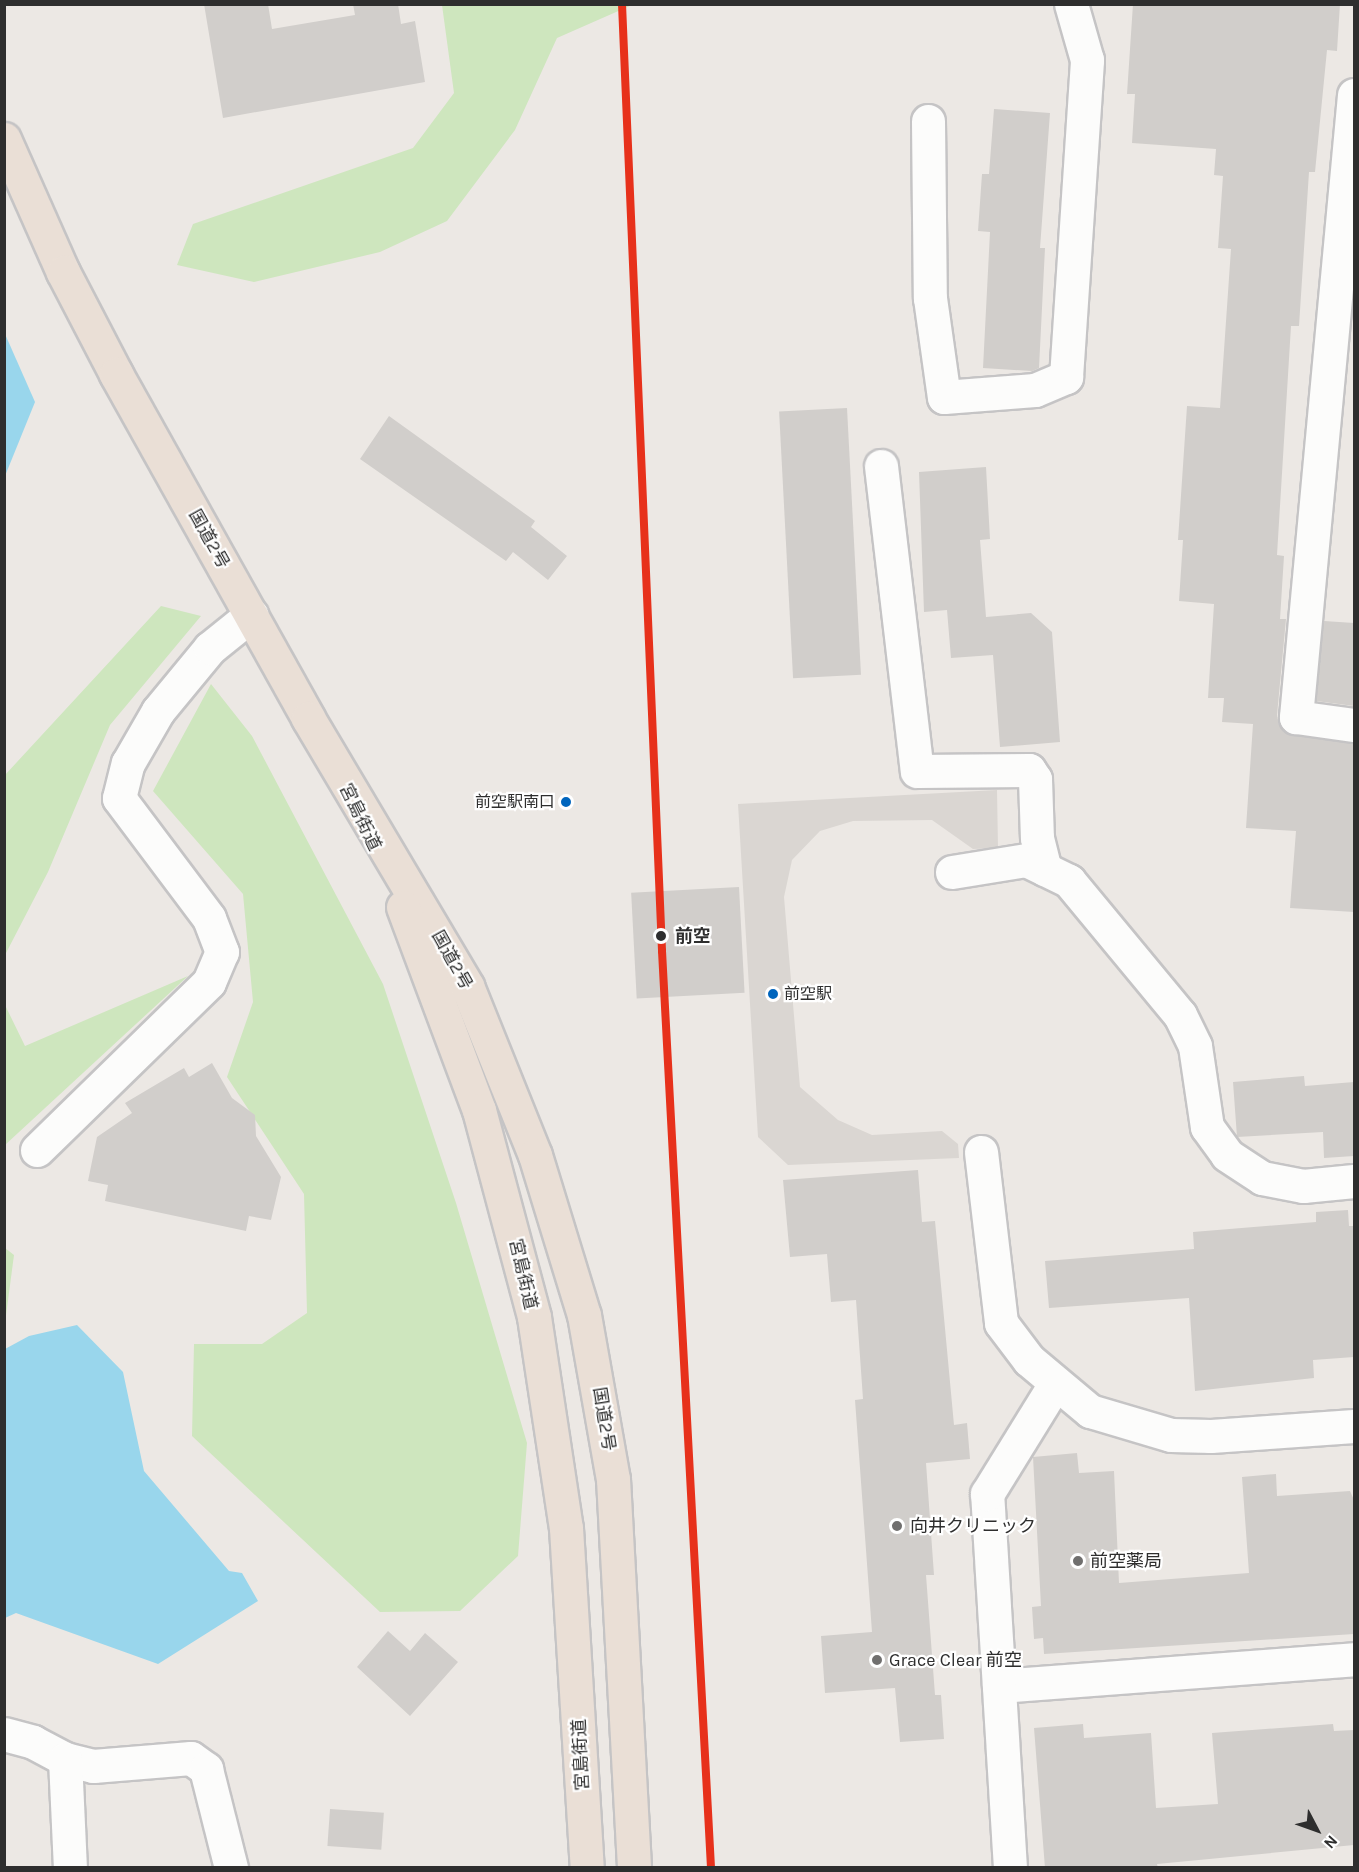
<!DOCTYPE html>
<html>
<head>
<meta charset="utf-8">
<style>
  body { margin:0 }
  #map { position:relative; width:1359px; height:1872px; overflow:hidden; background:#ece8e4; font-family:Karla,"Noto Sans JP",sans-serif }
  div>[style] { position:absolute }
  [style*='--x'] { left:calc(var(--x)*1px); top:calc(var(--y)*1px); width:calc(var(--w)*1px); rotate:calc(var(--a)*1deg) }
  .green>* { inset:0; background:#cee6be }
  .plaza>* { inset:0; background:#dad6d2 }
  .water>* { inset:0; background:#99d6ec }
  .building>* { inset:0; background:#d1cecb; transform-origin:0 0 }
  .roads { filter:drop-shadow(2px 0 #c5c4c5) drop-shadow(-2px 0 #c5c4c5) drop-shadow(0 2px #c5c4c5) drop-shadow(0 -2px #c5c4c5) }
  .street>* { height:33px; margin:-16.5px; padding:0 16.5px; transform-origin:16.5px; border-radius:16.5px; background:#fcfcfb }
  .secondary>* { height:33px; margin:-16.5px; padding:0 16.5px; transform-origin:16.5px; border-radius:16.5px; background:#fcfcfb }
  .highway>* { height:33px; margin:-16.5px; padding:0 16.5px; transform-origin:16.5px; border-radius:16.5px; background:#eadfd6 }
  .rail-1>* { height:8px; margin:-4px; padding:0 4px; transform-origin:4px; border-radius:4px; background:#e7311b }
  .dots>* { width:16px; height:16px; translate:-50% -50%; box-sizing:border-box; border:3px solid #fff; border-radius:50% }
  span { translate:-50% -50%; white-space:nowrap; text-align:center; line-height:1.15; -webkit-text-stroke:4.5px #fff; paint-order:stroke }
  .bus-label { font-size:16px; color:#2e2e2e }
  .right { translate:-100% -50%; text-align:right }
  .left { translate:0 -50%; text-align:left }
  .street-label { font-size:18px; color:#2e2e2e }
  .stop-label { font-size:18px; color:#2e2e2e; font-weight:700 }
  .poi-label { font-size:18px; color:#2e2e2e }
  .frame { position:absolute; inset:0; border:6px solid #2e2e2e; pointer-events:none }
  .north { position:absolute; left:1287px; top:1800px; width:60px; height:60px; -webkit-text-stroke:4px #fff; paint-order:stroke; rotate:131deg; font-size:16px; font-weight:700; line-height:24px; text-align:center; color:#2e2e2e }
  .north::after { content:''; display:block; margin:auto; width:21px; height:27px; background:#2e2e2e; clip-path:polygon(50% 0,100% 100%,50% 72%,0 100%) }
</style>
</head>
<body>
<div id="map">
  <div class="green">
    <div style="clip-path:polygon(442px 5px,632px 5px,557px 38px,515px 130px,447px 221px,380px 252px,254px 282px,177px 265px,193px 224px,413px 148px,454px 93px)"></div>
    <div style="clip-path:polygon(161px 606px,201px 616px,110px 725px,48px 872px,5px 955px,5px 775px)"></div>
    <div style="clip-path:polygon(211px 684px,252px 736px,383px 984px,456px 1203px,527px 1443px,518px 1556px,460px 1611px,380px 1612px,192px 1436px,194px 1344px,262px 1344px,307px 1313px,304px 1194px,227px 1077px,253px 1002px,243px 894px,153px 791px)"></div>
    <div style="clip-path:polygon(188px 976px,5px 1145px,5px 1005px,25px 1046px)"></div>
    <div style="clip-path:polygon(5px 1248px,14px 1255px,5px 1323px)"></div>
  </div>
  <div class="plaza">
    <div style="clip-path:polygon(997px 790px,998px 848px,973px 849px,932px 820px,853px 821px,820px 831px,792px 860px,784px 897px,800px 1087px,838px 1120px,872px 1135px,942px 1131px,958px 1144px,959px 1158px,788px 1165px,758px 1137px,738px 804px)"></div>
  </div>
  <div class="water">
    <div style="clip-path:polygon(5px 334px,35px 402px,5px 476px,4px 476px)"></div>
    <div style="clip-path:polygon(77px 1325px,123px 1372px,144px 1471px,229px 1571px,242px 1573px,258px 1601px,158px 1664px,16px 1613px,5px 1618px,5px 1349px,29px 1336px)"></div>
  </div>
  <div class="building">
    <div style="clip-path:polygon(204px 4px,268px 4px,272px 29px,355px 15px,353px 4px,398px 4px,401px 24px,415px 21px,425px 82px,223px 118px)"></div>
    <div style="clip-path:polygon(1133px 4px,1340px 4px,1337px 51px,1327px 50px,1315px 172px,1309px 172px,1299px 326px,1291px 326px,1277px 555px,1284px 556px,1280px 619px,1286px 619px,1277px 715px,1279px 725px,1293px 735px,1354px 743px,1354px 912px,1290px 908px,1296px 831px,1246px 828px,1253px 724px,1222px 722px,1224px 698px,1208px 698px,1214px 604px,1179px 601px,1183px 540px,1178px 540px,1187px 406px,1220px 408px,1231px 249px,1218px 248px,1223px 176px,1214px 175px,1216px 149px,1132px 143px,1135px 94px,1127px 94px)"></div>
    <div style="clip-path:polygon(994px 109px,1050px 113px,1040px 248px,1045px 248px,1039px 368px,1032px 371px,983px 368px,990px 232px,978px 231px,982px 174px,989px 174px)"></div>
    <div style="left:847px;top:408px;width:267px;height:68px;rotate:87deg"></div>
    <div style="clip-path:polygon(389px 416px,535px 521px,531px 527px,567px 556px,548px 580px,513px 552px,506px 561px,360px 459px)"></div>
    <div style="clip-path:polygon(986px 467px,990px 539px,980px 540px,986px 617px,1031px 613px,1052px 632px,1060px 742px,1000px 747px,993px 655px,951px 658px,947px 610px,924px 612px,919px 472px)"></div>
    <div style="clip-path:polygon(1324px 621px,1354px 623px,1354px 706px,1316px 701px)"></div>
    <div style="left:739px;top:887px;width:106px;height:108px;rotate:87deg"></div>
    <div style="clip-path:polygon(212px 1063px,232px 1098px,255px 1115px,256px 1136px,281px 1177px,271px 1220px,249px 1216px,246px 1231px,105px 1201px,108px 1185px,88px 1181px,97px 1137px,132px 1113px,125px 1103px,184px 1068px,189px 1077px)"></div>
    <div style="clip-path:polygon(1304px 1076px,1305px 1086px,1354px 1082px,1354px 1156px,1324px 1158px,1323px 1132px,1237px 1137px,1233px 1082px)"></div>
    <div style="clip-path:polygon(918px 1170px,922px 1222px,935px 1221px,954px 1425px,967px 1423px,970px 1459px,926px 1463px,934px 1575px,926px 1575px,935px 1695px,941px 1695px,944px 1739px,900px 1742px,895px 1688px,825px 1693px,821px 1636px,872px 1632px,855px 1400px,863px 1399px,856px 1300px,831px 1302px,827px 1254px,790px 1257px,783px 1180px)"></div>
    <div style="clip-path:polygon(1348px 1210px,1349px 1226px,1354px 1226px,1354px 1357px,1313px 1360px,1314px 1378px,1195px 1391px,1189px 1298px,1049px 1308px,1045px 1261px,1194px 1249px,1193px 1232px,1316px 1222px,1316px 1212px)"></div>
    <div style="clip-path:polygon(1077px 1453px,1079px 1473px,1114px 1471px,1119px 1583px,1249px 1573px,1242px 1477px,1276px 1474px,1277px 1496px,1350px 1491px,1354px 1500px,1354px 1634px,1044px 1654px,1043px 1638px,1034px 1639px,1032px 1607px,1041px 1606px,1033px 1457px)"></div>
    <div style="clip-path:polygon(388px 1631px,410px 1651px,425px 1633px,458px 1662px,410px 1716px,357px 1667px)"></div>
    <div style="clip-path:polygon(1083px 1724px,1084px 1738px,1151px 1733px,1156px 1808px,1218px 1804px,1212px 1733px,1333px 1724px,1334px 1731px,1354px 1730px,1354px 1845px,1157px 1864px,1158px 1868px,1045px 1868px,1034px 1728px)"></div>
    <div style="left:330px;top:1809px;width:54px;height:37px;rotate:4deg"></div>
  </div>
  <div class="roads">
    <div class="street">
      <div style="--x:1354;--y:95;--w:625;--a:95.33"></div>
      <div style="--x:1296;--y:717;--w:59;--a:7.9"></div>
      <div style="--x:928;--y:121;--w:177;--a:89.4"></div>
      <div style="--x:930;--y:298;--w:100;--a:82"></div>
      <div style="--x:944;--y:397;--w:91;--a:-4.4"></div>
      <div style="--x:1035;--y:390;--w:34;--a:-23"></div>
      <div style="--x:1066;--y:377;--w:318;--a:-86.2"></div>
      <div style="--x:1087;--y:60;--w:58;--a:-105.9"></div>
      <div style="--x:881;--y:466;--w:307;--a:83.3"></div>
      <div style="--x:917;--y:771;--w:112;--a:-0.5"></div>
      <div style="--x:1029;--y:770;--w:11;--a:56"></div>
      <div style="--x:1035;--y:779;--w:59;--a:88.1"></div>
      <div style="--x:1037;--y:838;--w:32;--a:76"></div>
      <div style="--x:952;--y:872;--w:75;--a:-9.2"></div>
      <div style="--x:1026;--y:860;--w:48;--a:26"></div>
      <div style="--x:1069;--y:881;--w:174;--a:50.4"></div>
      <div style="--x:1180;--y:1015;--w:34;--a:64"></div>
      <div style="--x:1195;--y:1046;--w:82;--a:81.6"></div>
      <div style="--x:1207;--y:1127;--w:34;--a:54"></div>
      <div style="--x:1227;--y:1155;--w:42;--a:33.3"></div>
      <div style="--x:1262;--y:1178;--w:42;--a:11"></div>
      <div style="--x:1303;--y:1186;--w:51;--a:-5.6"></div>
      <div style="--x:37;--y:1150;--w:240;--a:-44.3"></div>
      <div style="--x:209;--y:982;--w:33;--a:-67"></div>
      <div style="--x:222;--y:952;--w:36;--a:-111"></div>
      <div style="--x:209;--y:918;--w:150;--a:-126.9"></div>
      <div style="--x:119;--y:798;--w:36;--a:-76"></div>
      <div style="--x:128;--y:763;--w:60;--a:-60"></div>
      <div style="--x:158;--y:711;--w:82;--a:-50.5"></div>
      <div style="--x:210;--y:648;--w:53;--a:-38.8"></div>
      <div style="--x:999;--y:1686;--w:356;--a:-4.3"></div>
      <div style="--x:4;--y:1734;--w:30;--a:15"></div>
      <div style="--x:33;--y:1742;--w:36;--a:28"></div>
      <div style="--x:65;--y:1759;--w:29;--a:14"></div>
      <div style="--x:93;--y:1766;--w:98;--a:-4.7"></div>
      <div style="--x:191;--y:1758;--w:19;--a:36"></div>
      <div style="--x:206;--y:1769;--w:102;--a:75.8"></div>
      <div style="--x:65;--y:1759;--w:109;--a:87.4"></div>
      <div style="--x:1010;--y:1868;--w:375;--a:-93.5"></div>
      <div style="--x:987;--y:1494;--w:129;--a:-58.3"></div>
    </div>
    <div class="secondary">
      <div style="--x:981;--y:1152;--w:172;--a:83.3"></div>
      <div style="--x:1001;--y:1323;--w:46;--a:52.9"></div>
      <div style="--x:1029;--y:1360;--w:80;--a:39.9"></div>
      <div style="--x:1090;--y:1411;--w:84;--a:16.5"></div>
      <div style="--x:1171;--y:1435;--w:40;--a:1.4"></div>
      <div style="--x:1211;--y:1436;--w:143;--a:-4"></div>
    </div>
    <div class="highway">
      <div style="--x:4;--y:139;--w:145;--a:66.1"></div>
      <div style="--x:63;--y:272;--w:115;--a:62.5"></div>
      <div style="--x:116;--y:374;--w:394;--a:60.8"></div>
      <div style="--x:308;--y:718;--w:312;--a:59.3"></div>
      <div style="--x:467;--y:986;--w:182;--a:68.1"></div>
      <div style="--x:535;--y:1155;--w:167;--a:73"></div>
      <div style="--x:584;--y:1315;--w:167;--a:80"></div>
      <div style="--x:613;--y:1479;--w:390;--a:86.9"></div>
      <div style="--x:403;--y:907;--w:217;--a:69.5"></div>
      <div style="--x:479;--y:1110;--w:214;--a:75.1"></div>
      <div style="--x:534;--y:1317;--w:213;--a:81.4"></div>
      <div style="--x:566;--y:1528;--w:341;--a:86.5"></div>
    </div>
  </div>
  <div class="rail-1">
    <div style="--x:622;--y:4;--w:948;--a:87.58"></div>
    <div style="--x:662;--y:951;--w:918;--a:86.94"></div>
  </div>
  <div class="dots">
    <div style="left:566px;top:802px;background:#0065bd"></div>
    <div style="left:661px;top:936px;background:#2e2e2e"></div>
    <div style="left:773px;top:994px;background:#0065bd"></div>
    <div style="left:897px;top:1526px;background:#706f6e"></div>
    <div style="left:1078px;top:1561px;background:#706f6e"></div>
    <div style="left:877px;top:1660px;background:#706f6e"></div>
  </div>
  <div class="bus-label">
    <span class="right" style="left:555px;top:802px">前空駅南口</span>
    <span class="left" style="left:784px;top:994px">前空駅</span>
  </div>
  <div class="street-label">
    <span style="left:209px;top:539px;rotate:61deg">国道2号</span>
    <span style="left:360px;top:817px;rotate:64deg">宮島街道</span>
    <span style="left:452px;top:960px;rotate:61deg">国道2号</span>
    <span style="left:523px;top:1274px;rotate:77deg">宮島街道</span>
    <span style="left:604px;top:1419px;rotate:81deg">国道2号</span>
    <span style="left:581px;top:1755px;rotate:-93deg">宮島街道</span>
  </div>
  <div class="stop-label">
    <span class="left" style="left:675px;top:936px">前空</span>
  </div>
  <div class="poi-label">
    <span class="left" style="left:910px;top:1526px">向井クリニック</span>
    <span class="left" style="left:1090px;top:1561px">前空薬局</span>
    <span class="left" style="left:889px;top:1660px">Grace Clear 前空</span>
  </div>
  <div class="frame"></div>
  <div class="north">N</div>
</div>
</body>
</html>
